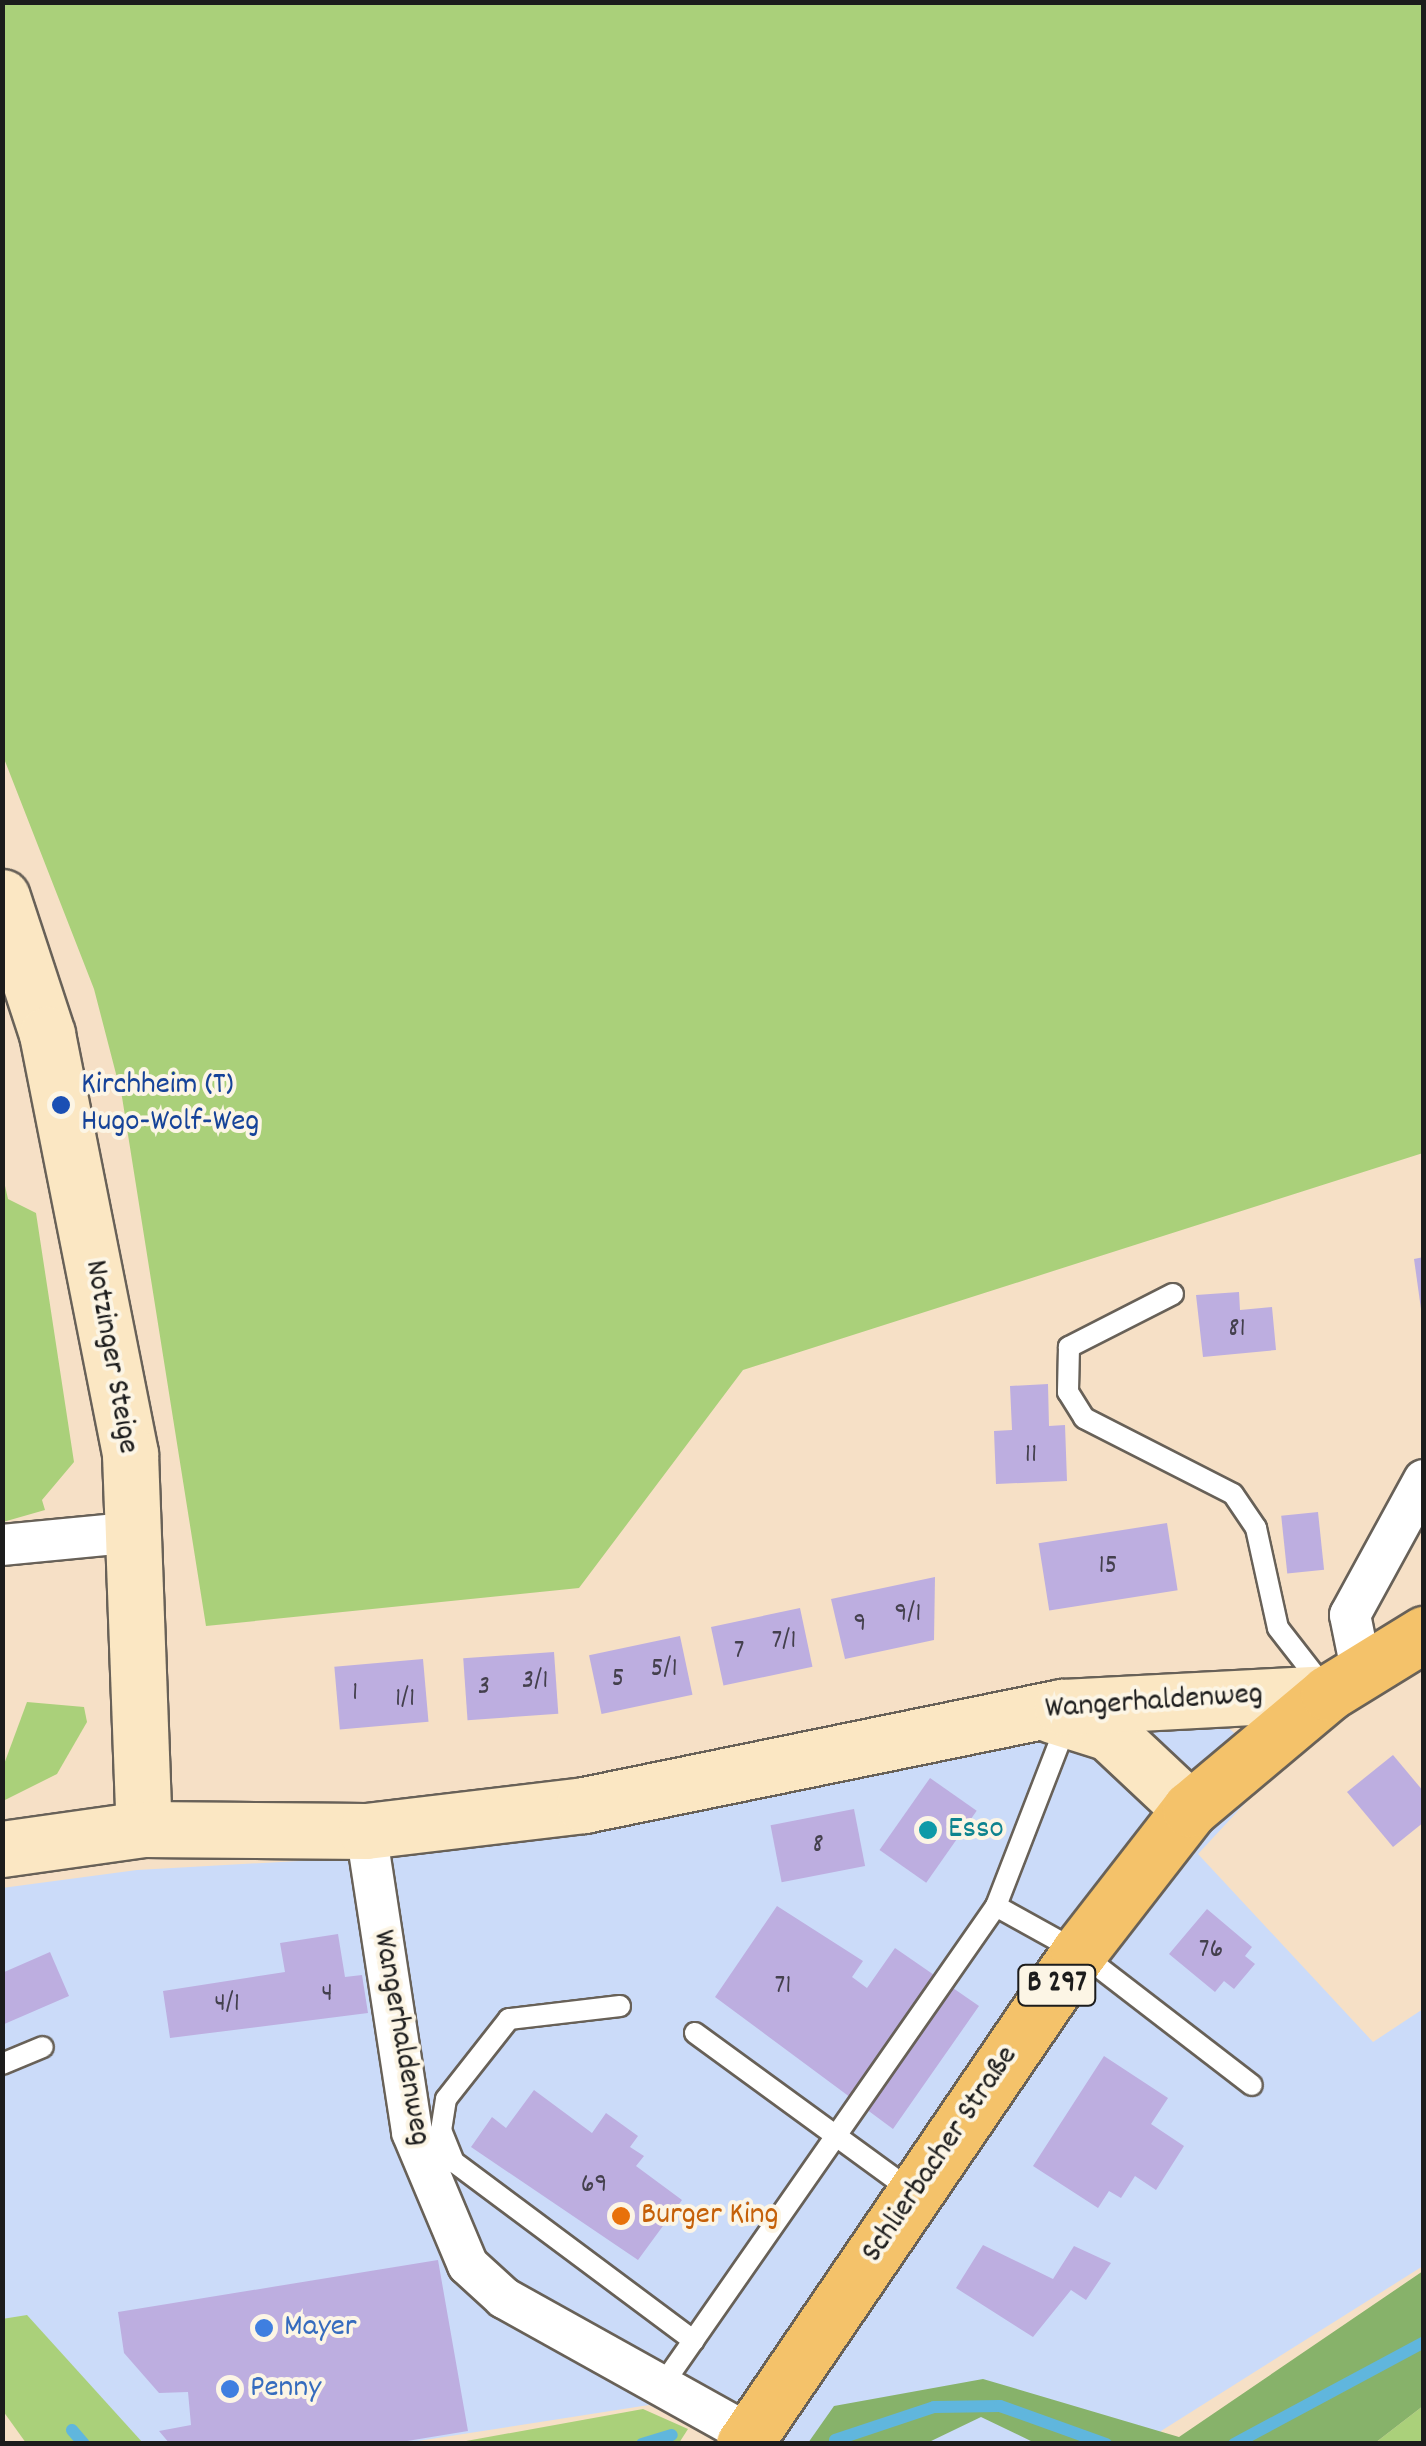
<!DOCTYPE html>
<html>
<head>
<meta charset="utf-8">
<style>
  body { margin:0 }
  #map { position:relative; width:1426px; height:2446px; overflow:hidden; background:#f6e0c6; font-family:Dekko,sans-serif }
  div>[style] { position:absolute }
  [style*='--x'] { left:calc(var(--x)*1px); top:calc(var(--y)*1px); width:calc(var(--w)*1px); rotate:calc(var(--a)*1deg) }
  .built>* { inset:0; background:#cbdbf9 }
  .green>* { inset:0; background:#aad07a }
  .forest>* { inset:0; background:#87b26a }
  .stream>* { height:12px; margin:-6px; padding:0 6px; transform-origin:6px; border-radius:6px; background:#60b6dd }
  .building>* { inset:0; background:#bdaee0; transform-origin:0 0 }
  .roads { filter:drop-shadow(2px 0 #686158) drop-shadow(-2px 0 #686158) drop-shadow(0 2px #686158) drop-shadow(0 -2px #686158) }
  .lane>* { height:20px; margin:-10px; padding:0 10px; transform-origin:10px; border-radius:10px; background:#fff }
  .street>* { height:40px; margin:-20px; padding:0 20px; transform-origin:20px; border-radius:20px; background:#fff }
  .secondary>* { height:55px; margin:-27.5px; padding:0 27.5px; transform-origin:27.5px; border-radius:27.5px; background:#fbe7c3 }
  .primary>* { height:55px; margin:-27.5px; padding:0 27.5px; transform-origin:27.5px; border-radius:27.5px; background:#f4c26a }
  .dots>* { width:28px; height:28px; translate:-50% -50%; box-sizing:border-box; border:5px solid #fcf5e5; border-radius:50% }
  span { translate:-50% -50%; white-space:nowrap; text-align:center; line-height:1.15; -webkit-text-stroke:8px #fcf5e5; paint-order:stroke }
  .number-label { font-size:28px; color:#44404d }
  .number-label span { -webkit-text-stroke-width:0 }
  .shield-label span { padding:2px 8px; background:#fcf5e5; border:2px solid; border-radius:8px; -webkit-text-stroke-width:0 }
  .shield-label { font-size:30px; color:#1c1c1c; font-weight:700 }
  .transit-label { font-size:32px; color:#164399 }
  .left { translate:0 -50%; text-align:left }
  .street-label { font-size:32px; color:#1c1c1c }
  .culture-label { font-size:32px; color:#0d838f }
  .food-label { font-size:32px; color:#c56008 }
  .shop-label { font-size:32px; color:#366cbe }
  .frame { position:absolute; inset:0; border:5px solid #1c1c1c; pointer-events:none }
</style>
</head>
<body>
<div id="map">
  <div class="built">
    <div style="clip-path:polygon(1123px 1717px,1218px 1718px,1275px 1771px,1198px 1854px,1373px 2042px,1423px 2009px,1423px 2266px,1161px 2431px,1163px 2443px,725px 2443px,649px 2405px,405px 2443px,34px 2443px,3px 2407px,2px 1888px,137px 1870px,424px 1854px,758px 1796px)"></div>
  </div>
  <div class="green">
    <div style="clip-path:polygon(2px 3px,1423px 3px,1423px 1153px,743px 1370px,579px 1588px,206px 1626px,122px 1097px,94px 989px,3px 756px)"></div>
    <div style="clip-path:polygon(3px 1177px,8px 1199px,36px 1213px,74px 1462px,42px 1500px,45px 1510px,3px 1522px)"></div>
    <div style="clip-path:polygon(27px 1702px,84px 1707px,87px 1722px,57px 1774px,3px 1801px,3px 1767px)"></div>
    <div style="clip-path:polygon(27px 2315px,143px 2443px,26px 2443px,3px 2411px,2px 2319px)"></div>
    <div style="clip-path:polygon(1423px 2406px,1423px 2443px,1375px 2443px)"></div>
    <div style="clip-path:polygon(643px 2409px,688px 2429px,679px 2443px,455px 2443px)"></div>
  </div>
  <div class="forest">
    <div style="clip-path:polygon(1423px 2271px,1423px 2406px,1375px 2443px,1035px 2443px,981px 2417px,927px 2443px,808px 2443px,834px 2406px,983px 2379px,1179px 2437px)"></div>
  </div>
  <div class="stream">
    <div style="--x:72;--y:2430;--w:18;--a:49"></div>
    <div style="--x:835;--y:2440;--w:104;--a:-18.4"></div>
    <div style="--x:934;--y:2407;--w:66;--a:-0.9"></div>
    <div style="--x:1000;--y:2406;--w:113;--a:19.7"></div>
    <div style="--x:642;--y:2444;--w:31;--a:-17"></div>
    <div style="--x:1234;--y:2444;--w:216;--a:-28.2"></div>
  </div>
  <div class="building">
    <div style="clip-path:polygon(1424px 1257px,1424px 1309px,1421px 1309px,1414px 1259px)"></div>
    <div style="clip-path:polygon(1239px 1292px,1240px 1310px,1272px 1307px,1276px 1350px,1203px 1357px,1196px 1295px)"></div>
    <div style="clip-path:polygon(1048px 1384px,1049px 1426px,1065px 1425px,1067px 1481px,996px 1484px,994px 1431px,1012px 1430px,1010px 1386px)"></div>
    <div style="left:1318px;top:1512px;width:58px;height:37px;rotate:84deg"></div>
    <div style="left:1167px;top:1523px;width:68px;height:130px;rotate:81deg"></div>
    <div style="clip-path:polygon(935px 1577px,934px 1640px,845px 1659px,831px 1599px)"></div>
    <div style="left:800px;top:1608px;width:60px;height:91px;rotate:78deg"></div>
    <div style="left:680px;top:1636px;width:60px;height:93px;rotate:78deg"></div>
    <div style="left:554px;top:1652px;width:62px;height:91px;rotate:86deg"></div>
    <div style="left:423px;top:1659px;width:63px;height:89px;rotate:85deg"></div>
    <div style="clip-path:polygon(1393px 1755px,1424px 1792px,1424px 1822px,1393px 1847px,1347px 1792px)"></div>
    <div style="left:930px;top:1778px;width:57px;height:88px;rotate:35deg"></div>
    <div style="left:854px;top:1809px;width:58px;height:85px;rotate:79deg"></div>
    <div style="clip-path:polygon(777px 1906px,863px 1961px,852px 1977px,867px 1988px,895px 1948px,979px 2006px,893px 2129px,715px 1997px)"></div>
    <div style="clip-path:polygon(1207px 1909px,1252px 1947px,1245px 1956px,1255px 1964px,1234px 1989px,1224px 1981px,1215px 1992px,1169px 1954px)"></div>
    <div style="clip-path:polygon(338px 1934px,345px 1977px,362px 1975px,368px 2013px,170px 2038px,163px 1991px,285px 1972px,280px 1943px)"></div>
    <div style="clip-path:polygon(50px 1952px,69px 1996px,2px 2025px,2px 1973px)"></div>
    <div style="clip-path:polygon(1104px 2056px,1168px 2098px,1151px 2124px,1184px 2146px,1156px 2190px,1135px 2176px,1121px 2198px,1109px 2191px,1098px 2208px,1033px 2166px)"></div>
    <div style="clip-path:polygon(534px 2090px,592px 2133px,606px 2113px,638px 2136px,630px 2147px,644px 2156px,636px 2166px,682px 2200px,638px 2260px,471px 2147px,492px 2117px,506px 2128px)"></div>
    <div style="clip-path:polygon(983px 2245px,1053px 2279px,1074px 2246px,1111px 2263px,1086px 2300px,1071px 2290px,1033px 2337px,956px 2288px)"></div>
    <div style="clip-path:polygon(438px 2260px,468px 2431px,389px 2444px,170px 2444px,159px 2431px,191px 2425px,188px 2392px,159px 2393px,124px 2353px,118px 2312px)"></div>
  </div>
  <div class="roads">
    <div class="lane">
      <div style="--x:1173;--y:1294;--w:117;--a:153"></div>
      <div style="--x:1069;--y:1347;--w:45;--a:91.3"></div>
      <div style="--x:1068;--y:1392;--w:31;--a:58"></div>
      <div style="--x:1084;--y:1418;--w:167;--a:27"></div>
      <div style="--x:1233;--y:1494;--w:41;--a:55.9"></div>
      <div style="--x:1256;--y:1528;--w:102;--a:77.6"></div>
      <div style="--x:1278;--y:1628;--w:75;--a:52.1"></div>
      <div style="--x:996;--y:1906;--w:95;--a:29"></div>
      <div style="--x:1079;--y:1952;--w:218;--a:37.6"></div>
      <div style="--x:620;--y:2006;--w:112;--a:173.3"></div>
      <div style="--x:509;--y:2019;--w:102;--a:128.2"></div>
      <div style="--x:446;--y:2099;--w:31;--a:99"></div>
      <div style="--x:441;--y:2130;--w:35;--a:68"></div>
      <div style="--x:454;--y:2162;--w:299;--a:36.7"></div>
      <div style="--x:695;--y:2033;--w:270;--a:36.1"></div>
      <div style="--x:2;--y:2064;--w:44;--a:-22.5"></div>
      <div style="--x:661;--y:2387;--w:586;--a:-55.14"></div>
      <div style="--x:996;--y:1906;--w:196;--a:-68.8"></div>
    </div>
    <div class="street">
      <div style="--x:2;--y:1545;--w:135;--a:-5.5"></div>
      <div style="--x:1361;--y:1669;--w:55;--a:-101.5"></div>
      <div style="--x:1350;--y:1615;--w:154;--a:-61.3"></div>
      <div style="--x:366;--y:1831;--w:304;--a:81.3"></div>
      <div style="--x:412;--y:2132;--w:144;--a:67.2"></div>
      <div style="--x:468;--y:2265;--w:49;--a:42.5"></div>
      <div style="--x:504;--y:2298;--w:282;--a:29.1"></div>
    </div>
    <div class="secondary">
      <div style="--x:2;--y:897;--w:144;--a:71.8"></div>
      <div style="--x:47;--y:1034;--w:428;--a:78.8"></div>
      <div style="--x:130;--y:1454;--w:375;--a:87.9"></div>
      <div style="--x:1052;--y:1715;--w:60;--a:17.5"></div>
      <div style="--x:1109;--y:1733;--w:111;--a:43.2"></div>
      <div style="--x:2;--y:1849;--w:143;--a:-8"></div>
      <div style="--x:144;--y:1829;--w:222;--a:0.5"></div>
      <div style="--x:366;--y:1831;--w:220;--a:-6.8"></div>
      <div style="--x:584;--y:1805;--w:488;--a:-11.6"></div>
      <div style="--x:1062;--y:1707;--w:266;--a:-3"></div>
    </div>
    <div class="primary">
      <div style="--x:744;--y:2444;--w:595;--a:-55.75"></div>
      <div style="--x:1079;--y:1952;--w:181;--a:-52.2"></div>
      <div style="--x:1190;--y:1809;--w:180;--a:-40"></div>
      <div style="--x:1328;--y:1693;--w:113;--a:-31.6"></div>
    </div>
  </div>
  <div class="dots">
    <div style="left:61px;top:1105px;background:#1a4fb4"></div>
    <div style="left:928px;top:1830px;background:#0f9aa8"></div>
    <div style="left:621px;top:2216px;background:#e8710a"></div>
    <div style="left:264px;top:2328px;background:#3f7fe0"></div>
    <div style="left:230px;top:2389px;background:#3f7fe0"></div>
  </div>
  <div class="number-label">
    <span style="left:1237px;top:1330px">81</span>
    <span style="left:1031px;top:1456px">11</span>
    <span style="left:1108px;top:1567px">15</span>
    <span style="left:908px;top:1615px">9/1</span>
    <span style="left:860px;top:1625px">9</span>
    <span style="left:784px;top:1642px">7/1</span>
    <span style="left:739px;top:1652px">7</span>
    <span style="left:664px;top:1670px">5/1</span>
    <span style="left:618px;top:1680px">5</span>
    <span style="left:535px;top:1682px">3/1</span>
    <span style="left:484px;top:1688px">3</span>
    <span style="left:355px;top:1694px">1</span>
    <span style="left:405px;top:1700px">1/1</span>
    <span style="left:818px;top:1846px">8</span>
    <span style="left:1211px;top:1951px">76</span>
    <span style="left:783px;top:1987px">71</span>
    <span style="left:327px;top:1995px">4</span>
    <span style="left:227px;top:2005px">4/1</span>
    <span style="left:594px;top:2186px">69</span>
  </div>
  <div class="shield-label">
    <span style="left:1057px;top:1985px">B 297</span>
  </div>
  <div class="transit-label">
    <span class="left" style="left:81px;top:1105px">Kirchheim (T)<br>Hugo-Wolf-Weg</span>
  </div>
  <div class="street-label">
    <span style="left:110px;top:1357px;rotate:80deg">Notzinger Steige</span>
    <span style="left:1154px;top:1703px;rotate:-4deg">Wangerhaldenweg</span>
    <span style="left:400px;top:2038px;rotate:80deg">Wangerhaldenweg</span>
    <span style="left:941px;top:2155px;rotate:-56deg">Schlierbacher Straße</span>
  </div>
  <div class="culture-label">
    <span class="left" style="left:948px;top:1830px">Esso</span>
  </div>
  <div class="food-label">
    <span class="left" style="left:641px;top:2216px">Burger King</span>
  </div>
  <div class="shop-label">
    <span class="left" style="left:284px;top:2328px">Mayer</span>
    <span class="left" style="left:250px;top:2389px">Penny</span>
  </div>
  <div class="frame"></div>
</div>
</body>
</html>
